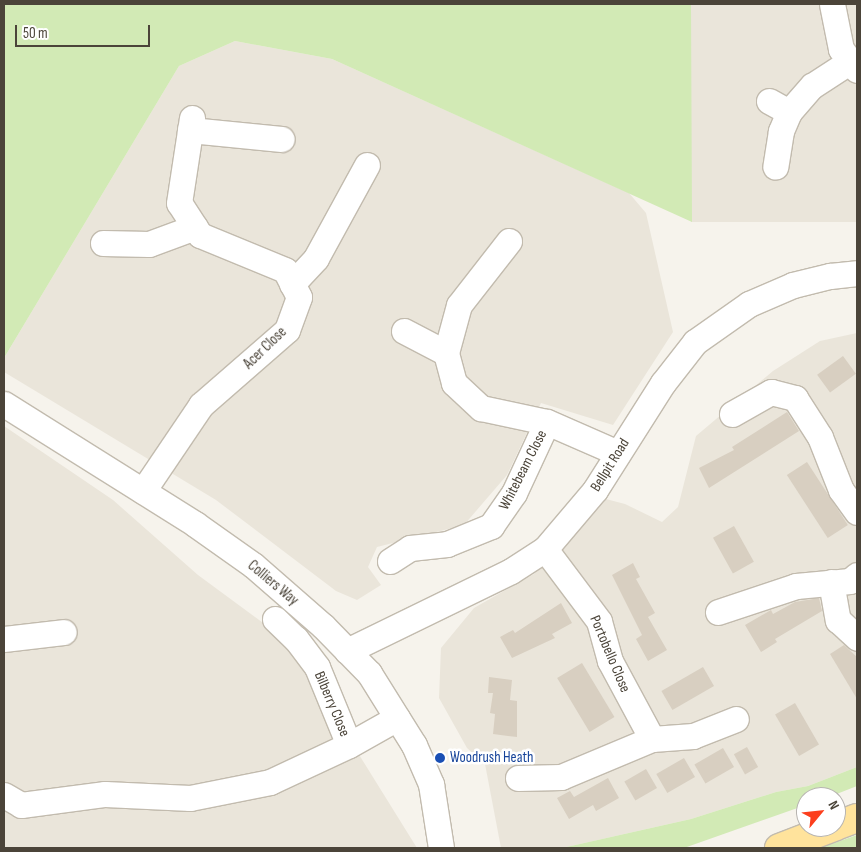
<!DOCTYPE html>
<html>
<head>
<meta charset="utf-8">
<style>
  body { margin:0 }
  #map { position:relative; width:861px; height:852px; overflow:hidden; background:#f6f3ec; font-family:"Sofia Sans Condensed",sans-serif }
  div>[style] { position:absolute }
  [style*='--x'] { left:calc(var(--x)*1px); top:calc(var(--y)*1px); width:calc(var(--w)*1px); rotate:calc(var(--a)*1deg) }
  .residential>* { inset:0; background:#eae5da; transform-origin:0 0 }
  .green>* { inset:0; background:#d2eab5 }
  .building>* { inset:0; background:#d8cfc1; transform-origin:0 0 }
  .roads { filter:drop-shadow(1px 0 #c2bbae) drop-shadow(-1px 0 #c2bbae) drop-shadow(0 1px #c2bbae) drop-shadow(0 -1px #c2bbae) }
  .minor>* { height:25px; margin:-12.5px; padding:0 12.5px; transform-origin:12.5px; border-radius:12.5px; background:#fff }
  .major>* { height:28px; margin:-14px; padding:0 14px; transform-origin:14px; border-radius:14px; background:#ffe39c }
  .dots>* { width:14px; height:14px; translate:-50% -50%; box-sizing:border-box; border:2px solid #fff; border-radius:50% }
  span { translate:-50% -50%; white-space:nowrap; text-align:center; line-height:1.15; -webkit-text-stroke:5px #fff; paint-order:stroke }
  .street-label { font-size:15px; color:#4b4439 }
  .transit-label { font-size:15px; color:#164399 }
  .left { translate:0 -50%; text-align:left }
  .frame { position:absolute; inset:0; border:5px solid #4b4439; pointer-events:none }
  .north { position:absolute; left:796px; top:787px; width:50px; height:50px; box-sizing:border-box; background:#fff; border:1px solid #b7b4b0; border-radius:50%; rotate:62deg; font-size:14px; font-weight:700; line-height:20px; text-align:center; color:#4b4439 }
  .north::after { content:''; display:block; margin:auto; width:18px; height:22px; background:#fc3f1d; clip-path:polygon(50% 0,100% 100%,50% 72%,0 100%) }
  .scale { position:absolute; left:15px; top:25px; width:135px; height:22px; box-sizing:border-box; border:2px solid #4b4439; border-top:0; padding-left:6px; font-size:15px; line-height:18px; white-space:nowrap; color:#4b4439; -webkit-text-stroke:4px #fff; paint-order:stroke }
</style>
</head>
<body>
<div id="map">
  <div class="residential">
    <div style="left:691px;top:4px;width:166px;height:218px"></div>
    <div style="clip-path:polygon(235px 41px,332px 59px,629px 193px,646px 213px,673px 332px,613px 425px,541px 403px,507px 475px,464px 525px,377px 547px,368px 567px,381px 585px,357px 600px,336px 591px,216px 500px,4px 372px,4px 358px,179px 66px)"></div>
    <div style="clip-path:polygon(857px 333px,857px 767px,808px 786px,776px 792px,691px 819px,562px 848px,501px 848px,485px 764px,467px 748px,439px 698px,441px 648px,474px 608px,534px 574px,602px 498px,625px 504px,662px 522px,678px 507px,696px 436px,773px 371px,820px 341px)"></div>
    <div style="clip-path:polygon(4px 426px,113px 500px,198px 575px,289px 642px,417px 848px,4px 848px)"></div>
  </div>
  <div class="green">
    <div style="clip-path:polygon(4px 4px,691px 4px,692px 222px,332px 59px,235px 41px,179px 66px,4px 358px)"></div>
    <div style="clip-path:polygon(857px 767px,857px 786px,829px 797px,806px 797px,806px 805px,684px 848px,562px 848px,691px 819px,776px 792px,808px 786px)"></div>
    <div style="clip-path:polygon(857px 835px,857px 848px,820px 848px)"></div>
  </div>
  <div class="building">
    <div style="left:843px;top:356px;width:22px;height:32px;rotate:54deg"></div>
    <div style="clip-path:polygon(787px 412px,799px 431px,709px 488px,699px 468px,734px 450px,732px 447px)"></div>
    <div style="left:807px;top:462px;width:75px;height:24px;rotate:57deg"></div>
    <div style="left:734px;top:526px;width:41px;height:24px;rotate:61deg"></div>
    <div style="clip-path:polygon(633px 563px,640px 577px,636px 579px,655px 613px,648px 617px,667px 650px,648px 661px,636px 639px,642px 635px,612px 575px)"></div>
    <div style="clip-path:polygon(819px 598px,822px 611px,775px 639px,777px 642px,761px 652px,745px 625px,771px 610px,773px 614px,795px 602px)"></div>
    <div style="clip-path:polygon(561px 603px,572px 623px,552px 634px,555px 638px,512px 658px,500px 637px,513px 630px,515px 633px)"></div>
    <div style="clip-path:polygon(844px 645px,857px 657px,857px 699px,830px 654px)"></div>
    <div style="left:582px;top:663px;width:63px;height:29px;rotate:59deg"></div>
    <div style="left:703px;top:667px;width:22px;height:48px;rotate:60deg"></div>
    <div style="clip-path:polygon(489px 677px,512px 680px,510px 700px,517px 701px,517px 737px,493px 734px,495px 714px,490px 713px,493px 693px,488px 693px)"></div>
    <div style="left:795px;top:703px;width:48px;height:23px;rotate:60deg"></div>
    <div style="left:747px;top:747px;width:23px;height:15px;rotate:61deg"></div>
    <div style="left:723px;top:748px;width:22px;height:33px;rotate:60deg"></div>
    <div style="left:684px;top:758px;width:22px;height:32px;rotate:60deg"></div>
    <div style="left:646px;top:769px;width:22px;height:25px;rotate:60deg"></div>
    <div style="clip-path:polygon(608px 778px,619px 798px,596px 811px,593px 805px,569px 819px,557px 798px,570px 791px,574px 797px)"></div>
  </div>
  <div class="roads">
    <div class="minor">
      <div style="--x:832;--y:4;--w:46;--a:78.7"></div>
      <div style="--x:841;--y:49;--w:26;--a:53"></div>
      <div style="--x:769;--y:101;--w:23;--a:29"></div>
      <div style="--x:789;--y:112;--w:21;--a:113"></div>
      <div style="--x:781;--y:131;--w:36;--a:99"></div>
      <div style="--x:789;--y:112;--w:35;--a:-49"></div>
      <div style="--x:812;--y:86;--w:44;--a:-33"></div>
      <div style="--x:190;--y:130;--w:92;--a:5.6"></div>
      <div style="--x:509;--y:241;--w:81;--a:128"></div>
      <div style="--x:459;--y:305;--w:50;--a:105.2"></div>
      <div style="--x:446;--y:353;--w:31;--a:75"></div>
      <div style="--x:454;--y:383;--w:37;--a:43"></div>
      <div style="--x:481;--y:408;--w:67;--a:12"></div>
      <div style="--x:547;--y:422;--w:77;--a:23.6"></div>
      <div style="--x:103;--y:243;--w:46;--a:1.2"></div>
      <div style="--x:149;--y:244;--w:49;--a:-20.3"></div>
      <div style="--x:292;--y:284;--w:35;--a:-47"></div>
      <div style="--x:316;--y:258;--w:106;--a:-61.3"></div>
      <div style="--x:404;--y:331;--w:47;--a:27.6"></div>
      <div style="--x:4;--y:404;--w:226;--a:32.1"></div>
      <div style="--x:195;--y:524;--w:71;--a:35.3"></div>
      <div style="--x:253;--y:565;--w:93;--a:41.1"></div>
      <div style="--x:323;--y:626;--w:66;--a:45.6"></div>
      <div style="--x:369;--y:673;--w:85;--a:58"></div>
      <div style="--x:414;--y:745;--w:43;--a:66.4"></div>
      <div style="--x:431;--y:784;--w:65;--a:81.1"></div>
      <div style="--x:732;--y:414;--w:45;--a:-29.4"></div>
      <div style="--x:771;--y:392;--w:25;--a:14"></div>
      <div style="--x:795;--y:398;--w:46;--a:57.3"></div>
      <div style="--x:820;--y:437;--w:57;--a:68.4"></div>
      <div style="--x:841;--y:490;--w:27;--a:54"></div>
      <div style="--x:143;--y:491;--w:104;--a:-56"></div>
      <div style="--x:201;--y:405;--w:114;--a:-41.1"></div>
      <div style="--x:287;--y:330;--w:35;--a:-70"></div>
      <div style="--x:299;--y:297;--w:30;--a:-117"></div>
      <div style="--x:285;--y:270;--w:92;--a:-157.6"></div>
      <div style="--x:200;--y:235;--w:38;--a:-123"></div>
      <div style="--x:179;--y:203;--w:86;--a:-81.3"></div>
      <div style="--x:390;--y:561;--w:24;--a:-33"></div>
      <div style="--x:410;--y:548;--w:37;--a:-6"></div>
      <div style="--x:447;--y:544;--w:48;--a:-22.2"></div>
      <div style="--x:491;--y:526;--w:40;--a:-55.1"></div>
      <div style="--x:514;--y:493;--w:78;--a:-65.1"></div>
      <div style="--x:831;--y:582;--w:39;--a:80"></div>
      <div style="--x:838;--y:620;--w:26;--a:43"></div>
      <div style="--x:718;--y:612;--w:82;--a:-18.4"></div>
      <div style="--x:796;--y:586;--w:54;--a:-5.3"></div>
      <div style="--x:850;--y:581;--w:9;--a:-41"></div>
      <div style="--x:275;--y:619;--w:29;--a:44"></div>
      <div style="--x:296;--y:639;--w:35;--a:53"></div>
      <div style="--x:317;--y:667;--w:84;--a:67.7"></div>
      <div style="--x:4;--y:639;--w:60;--a:-6.7"></div>
      <div style="--x:347;--y:651;--w:182;--a:-26"></div>
      <div style="--x:511;--y:571;--w:40;--a:-32.9"></div>
      <div style="--x:545;--y:549;--w:77;--a:-49.7"></div>
      <div style="--x:595;--y:490;--w:127;--a:-57.6"></div>
      <div style="--x:663;--y:383;--w:52;--a:-52"></div>
      <div style="--x:695;--y:342;--w:66;--a:-35.1"></div>
      <div style="--x:749;--y:304;--w:48;--a:-23.4"></div>
      <div style="--x:793;--y:285;--w:38;--a:-14"></div>
      <div style="--x:830;--y:276;--w:27;--a:-6"></div>
      <div style="--x:652;--y:739;--w:41;--a:-4.2"></div>
      <div style="--x:693;--y:736;--w:46;--a:-21.6"></div>
      <div style="--x:518;--y:778;--w:43;--a:-1.3"></div>
      <div style="--x:561;--y:777;--w:99;--a:-22.7"></div>
      <div style="--x:652;--y:739;--w:89;--a:-118.3"></div>
      <div style="--x:610;--y:661;--w:41;--a:-105.4"></div>
      <div style="--x:599;--y:621;--w:90;--a:-126.9"></div>
      <div style="--x:4;--y:795;--w:20;--a:30"></div>
      <div style="--x:21;--y:805;--w:85;--a:-7.5"></div>
      <div style="--x:105;--y:794;--w:85;--a:2.7"></div>
      <div style="--x:190;--y:798;--w:82;--a:-11.3"></div>
      <div style="--x:270;--y:782;--w:87;--a:-25.1"></div>
      <div style="--x:349;--y:745;--w:55;--a:-29.4"></div>
    </div>
    <div class="major">
      <div style="--x:836;--y:826;--w:22;--a:-21"></div>
      <div style="--x:779;--y:848;--w:59;--a:-20.9"></div>
    </div>
  </div>
  <div class="dots">
    <div style="left:440px;top:758px;background:#1a4fb4"></div>
  </div>
  <div class="street-label">
    <span style="left:265px;top:348px;rotate:-44deg">Acer Close</span>
    <span style="left:610px;top:465px;rotate:-58deg">Bellpit Road</span>
    <span style="left:523px;top:470px;rotate:-63deg">Whitebeam Close</span>
    <span style="left:273px;top:583px;rotate:40deg">Colliers Way</span>
    <span style="left:610px;top:654px;rotate:67deg">Portobello Close</span>
    <span style="left:332px;top:704px;rotate:67deg">Bilberry Close</span>
  </div>
  <div class="transit-label">
    <span class="left" style="left:450px;top:758px">Woodrush Heath</span>
  </div>
  <div class="frame"></div>
  <div class="north">N</div>
  <div class="scale">50 m</div>
</div>
</body>
</html>
